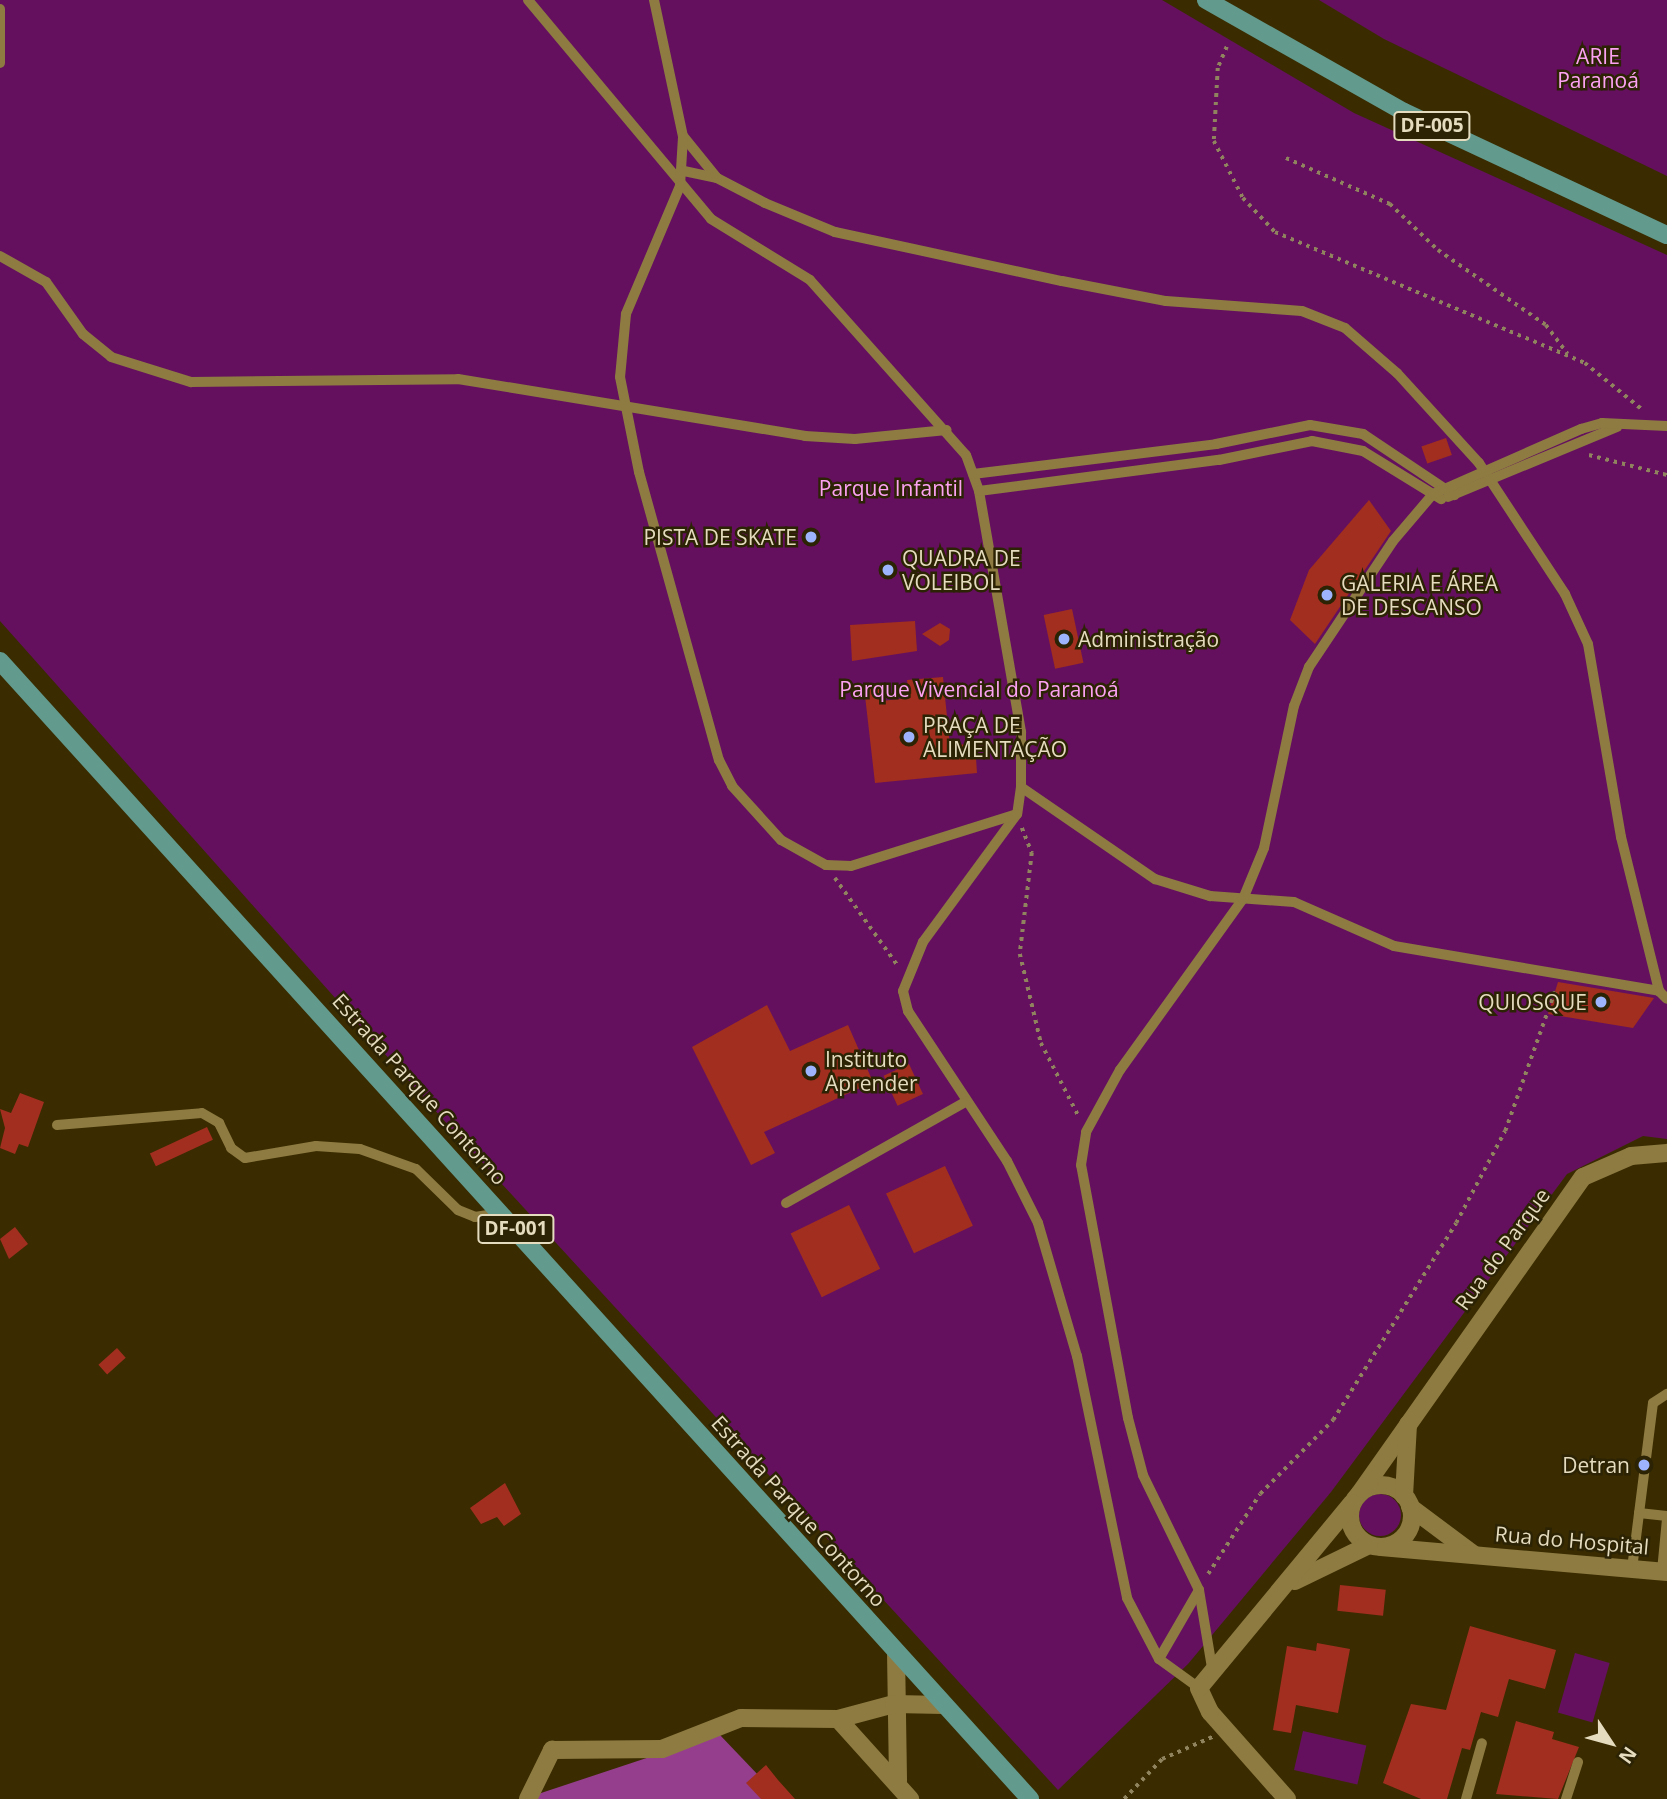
<!DOCTYPE html>
<html>
<head>
<meta charset="utf-8">
<style>
  body { margin:0 }
  #map { position:relative; width:1667px; height:1799px; overflow:hidden; background:#3a2c00; font-family:"Open Sans",sans-serif }
  div>[style] { position:absolute }
  [style*='--x'] { left:calc(var(--x)*1px); top:calc(var(--y)*1px); width:calc(var(--w)*1px); rotate:calc(var(--a)*1deg) }
  .green>* { inset:0; background:#64105f; transform-origin:0 0 }
  .round { border-radius:50% }
  .forest>* { inset:0; background:#953e8e }
  .building>* { inset:0; background:#a22e1f; transform-origin:0 0 }
  .path>* { height:3.5px; margin-top:-1.75px; transform-origin:0; background:repeating-linear-gradient(90deg,#90845f 0 3.5px,transparent 0 8.5px) }
  .lane>* { height:10px; margin:-5px; padding:0 5px; transform-origin:5px; border-radius:5px; background:#8e7b42 }
  .street>* { height:18px; margin:-9px; padding:0 9px; transform-origin:9px; border-radius:9px; background:#8e7b42 }
  .secondary>* { height:18px; margin:-9px; padding:0 9px; transform-origin:9px; border-radius:9px; background:#8e7b42 }
  .secondary>.ring { margin:-9px; padding:0; box-sizing:content-box; background:none; border:18px solid #8e7b42; border-radius:50% }
  .primary>* { height:18px; margin:-9px; padding:0 9px; transform-origin:9px; border-radius:9px; background:#629a8e }
  .dots>* { width:19px; height:19px; translate:-50% -50%; box-sizing:border-box; border:4px solid #2c2304; border-radius:50% }
  span { translate:-50% -50%; white-space:nowrap; text-align:center; line-height:1.15; -webkit-text-stroke:5px #2c2304; paint-order:stroke }
  .shield-label span { padding:2px 5px; background:#2c2304; border:2px solid; border-radius:5px; -webkit-text-stroke-width:0 }
  .shield-label { font-size:19px; color:#e5dbbe; font-weight:700 }
  .park-label { font-size:21px; color:#fda2f3 }
  .poi-label { font-size:21px; color:#e5dbbe }
  .right { translate:-100% -50%; text-align:right }
  .left { translate:0 -50%; text-align:left }
  .street-label { font-size:21px; color:#e5dbbe }
  .north { position:absolute; left:1576px; top:1708px; width:70px; height:70px; -webkit-text-stroke:5px #2c2304; paint-order:stroke; rotate:126deg; font-size:19px; font-weight:700; line-height:28px; text-align:center; color:#e5dbbe }
  .north::after { content:''; display:block; margin:auto; width:24px; height:32px; background:#e5dbbe; clip-path:polygon(50% 0,100% 100%,50% 72%,0 100%) }
</style>
</head>
<body>
<div id="map">
  <div class="green">
    <div style="clip-path:polygon(0 0,1162px 0,1354px 113px,1667px 255px,1667px 1139px,1643px 1136px,1567px 1174px,1331px 1492px,1188px 1664px,1058px 1790px,457px 1135px,0 621px)"></div>
    <div style="clip-path:polygon(1319px 0,1667px 0,1667px 176px,1384px 39px)"></div>
    <div class="round" style="left:1359px;top:1494px;width:42px;height:42px"></div>
    <div style="left:1575px;top:1653px;width:36px;height:62px;rotate:16deg"></div>
    <div style="left:1303px;top:1731px;width:65px;height:40px;rotate:13deg"></div>
  </div>
  <div class="forest">
    <div style="clip-path:polygon(719px 1734px,781px 1799px,523px 1799px)"></div>
  </div>
  <div class="building">
    <div style="left:1446px;top:438px;width:18px;height:26px;rotate:71deg"></div>
    <div style="clip-path:polygon(1369px 500px,1391px 531px,1315px 644px,1290px 620px,1309px 570px)"></div>
    <div style="left:1072px;top:609px;width:55px;height:29px;rotate:78deg"></div>
    <div style="clip-path:polygon(915px 621px,917px 651px,852px 661px,850px 625px)"></div>
    <div style="clip-path:polygon(940px 623px,950px 629px,949px 640px,940px 646px,922px 634px)"></div>
    <div style="clip-path:polygon(943px 677px,950px 746px,975px 743px,977px 773px,875px 783px,864px 687px,879px 686px,881px 701px,909px 698px,907px 680px)"></div>
    <div style="clip-path:polygon(1558px 982px,1654px 998px,1633px 1028px,1548px 1014px)"></div>
    <div style="clip-path:polygon(767px 1005px,790px 1051px,848px 1025px,873px 1082px,764px 1132px,775px 1153px,751px 1165px,692px 1047px)"></div>
    <div style="left:909px;top:1064px;width:33px;height:28px;rotate:65deg"></div>
    <div style="clip-path:polygon(20px 1093px,44px 1102px,28px 1147px,19px 1144px,15px 1154px,0 1148px,5px 1128px,0 1109px,11px 1113px)"></div>
    <div style="left:207px;top:1127px;width:14px;height:63px;rotate:65deg"></div>
    <div style="left:945px;top:1166px;width:66px;height:65px;rotate:65deg"></div>
    <div style="left:849px;top:1205px;width:71px;height:65px;rotate:64deg"></div>
    <div style="clip-path:polygon(15px 1227px,28px 1244px,9px 1259px,0 1239px)"></div>
    <div style="left:117px;top:1348px;width:13px;height:25px;rotate:48deg"></div>
    <div style="clip-path:polygon(505px 1483px,521px 1514px,504px 1526px,497px 1517px,481px 1524px,470px 1508px)"></div>
    <div style="left:1340px;top:1585px;width:46px;height:26px;rotate:6deg"></div>
    <div style="clip-path:polygon(1470px 1626px,1556px 1650px,1545px 1689px,1509px 1679px,1498px 1717px,1481px 1712px,1470px 1750px,1462px 1748px,1447px 1799px,1421px 1799px,1383px 1783px,1411px 1704px,1446px 1710px)"></div>
    <div style="clip-path:polygon(1317px 1643px,1350px 1649px,1338px 1713px,1296px 1705px,1291px 1733px,1273px 1730px,1287px 1646px,1316px 1651px)"></div>
    <div style="clip-path:polygon(1516px 1721px,1554px 1732px,1552px 1739px,1579px 1747px,1558px 1799px,1496px 1794px)"></div>
    <div style="clip-path:polygon(766px 1765px,778px 1780px,795px 1799px,761px 1799px,746px 1783px)"></div>
  </div>
  <div class="path">
    <div style="--x:1227;--y:47;--w:23;--a:113"></div>
    <div style="--x:1218;--y:68;--w:73;--a:93.1"></div>
    <div style="--x:1214;--y:141;--w:64;--a:63"></div>
    <div style="--x:1243;--y:198;--w:47;--a:46.7"></div>
    <div style="--x:1275;--y:232;--w:337;--a:22.9"></div>
    <div style="--x:1585;--y:363;--w:76;--a:39.1"></div>
    <div style="--x:1286;--y:158;--w:114;--a:23.9"></div>
    <div style="--x:1390;--y:204;--w:66;--a:43.8"></div>
    <div style="--x:1438;--y:250;--w:131;--a:34.8"></div>
    <div style="--x:1546;--y:325;--w:36;--a:53"></div>
    <div style="--x:1589;--y:455;--w:81;--a:14.4"></div>
    <div style="--x:1022;--y:828;--w:27;--a:68"></div>
    <div style="--x:1032;--y:853;--w:102;--a:96.8"></div>
    <div style="--x:1020;--y:954;--w:91;--a:76.7"></div>
    <div style="--x:1041;--y:1043;--w:83;--a:62.8"></div>
    <div style="--x:835;--y:878;--w:108;--a:54.4"></div>
    <div style="--x:1208;--y:1574;--w:95;--a:-57"></div>
    <div style="--x:1260;--y:1494;--w:104;--a:-45.4"></div>
    <div style="--x:1333;--y:1420;--w:232;--a:-58"></div>
    <div style="--x:1456;--y:1223;--w:104;--a:-62"></div>
    <div style="--x:1505;--y:1131;--w:152;--a:-70.4"></div>
    <div style="--x:1124;--y:1799;--w:55;--a:-46.5"></div>
    <div style="--x:1162;--y:1759;--w:55;--a:-23.7"></div>
  </div>
  <div class="lane">
    <div style="--x:528;--y:0;--w:285;--a:50.1"></div>
    <div style="--x:711;--y:219;--w:116;--a:31.6"></div>
    <div style="--x:810;--y:280;--w:234;--a:48.3"></div>
    <div style="--x:966;--y:455;--w:38;--a:70"></div>
    <div style="--x:979;--y:491;--w:245;--a:80.1"></div>
    <div style="--x:1021;--y:732;--w:55;--a:90"></div>
    <div style="--x:1021;--y:787;--w:27;--a:98"></div>
    <div style="--x:1017;--y:814;--w:159;--a:126.3"></div>
    <div style="--x:923;--y:942;--w:53;--a:112.2"></div>
    <div style="--x:903;--y:991;--w:21;--a:76"></div>
    <div style="--x:908;--y:1011;--w:180;--a:56.6"></div>
    <div style="--x:1007;--y:1161;--w:69;--a:63.4"></div>
    <div style="--x:1038;--y:1223;--w:139;--a:73.7"></div>
    <div style="--x:1077;--y:1356;--w:247;--a:78.3"></div>
    <div style="--x:1127;--y:1598;--w:69;--a:62.3"></div>
    <div style="--x:1159;--y:1659;--w:49;--a:35.9"></div>
    <div style="--x:654;--y:0;--w:139;--a:78"></div>
    <div style="--x:683;--y:136;--w:54;--a:51"></div>
    <div style="--x:717;--y:178;--w:54;--a:27.5"></div>
    <div style="--x:765;--y:203;--w:76;--a:22.5"></div>
    <div style="--x:835;--y:232;--w:232;--a:12.2"></div>
    <div style="--x:1062;--y:281;--w:106;--a:10.9"></div>
    <div style="--x:1166;--y:301;--w:136;--a:4.2"></div>
    <div style="--x:1302;--y:311;--w:46;--a:21.6"></div>
    <div style="--x:1345;--y:328;--w:69;--a:40.9"></div>
    <div style="--x:1397;--y:373;--w:122;--a:47.7"></div>
    <div style="--x:1479;--y:463;--w:157;--a:56.7"></div>
    <div style="--x:1565;--y:594;--w:55;--a:65.3"></div>
    <div style="--x:1588;--y:644;--w:196;--a:80.3"></div>
    <div style="--x:1621;--y:837;--w:159;--a:76.1"></div>
    <div style="--x:0;--y:9;--w:54;--a:90"></div>
    <div style="--x:683;--y:137;--w:49;--a:93.5"></div>
    <div style="--x:680;--y:186;--w:139;--a:112.9"></div>
    <div style="--x:626;--y:314;--w:63;--a:95.4"></div>
    <div style="--x:620;--y:377;--w:97;--a:78.7"></div>
    <div style="--x:639;--y:472;--w:299;--a:74.5"></div>
    <div style="--x:719;--y:760;--w:29;--a:63"></div>
    <div style="--x:732;--y:786;--w:73;--a:47.8"></div>
    <div style="--x:781;--y:840;--w:51;--a:29.1"></div>
    <div style="--x:826;--y:865;--w:25;--a:2"></div>
    <div style="--x:851;--y:866;--w:174;--a:-17.4"></div>
    <div style="--x:684;--y:171;--w:34;--a:12"></div>
    <div style="--x:0;--y:256;--w:53;--a:29.5"></div>
    <div style="--x:46;--y:282;--w:64;--a:54.6"></div>
    <div style="--x:83;--y:334;--w:36;--a:39"></div>
    <div style="--x:111;--y:357;--w:84;--a:17.4"></div>
    <div style="--x:191;--y:382;--w:267;--a:-0.6"></div>
    <div style="--x:458;--y:379;--w:352;--a:9.3"></div>
    <div style="--x:805;--y:436;--w:50;--a:3.4"></div>
    <div style="--x:855;--y:439;--w:92;--a:-5.6"></div>
    <div style="--x:973;--y:474;--w:245;--a:-7"></div>
    <div style="--x:1216;--y:444;--w:96;--a:-11.4"></div>
    <div style="--x:1310;--y:425;--w:54;--a:9.6"></div>
    <div style="--x:1363;--y:434;--w:110;--a:33.8"></div>
    <div style="--x:979;--y:491;--w:242;--a:-7.4"></div>
    <div style="--x:1219;--y:460;--w:95;--a:-11.5"></div>
    <div style="--x:1312;--y:441;--w:52;--a:11.1"></div>
    <div style="--x:1363;--y:451;--w:92;--a:31.6"></div>
    <div style="--x:1448;--y:497;--w:183;--a:-22.5"></div>
    <div style="--x:1021;--y:787;--w:163;--a:34.5"></div>
    <div style="--x:1155;--y:879;--w:58;--a:17.2"></div>
    <div style="--x:1210;--y:896;--w:84;--a:4.1"></div>
    <div style="--x:1294;--y:902;--w:109;--a:23.7"></div>
    <div style="--x:1394;--y:946;--w:269;--a:9.6"></div>
    <div style="--x:1659;--y:991;--w:11;--a:45"></div>
    <div style="--x:57;--y:1125;--w:145;--a:-4.7"></div>
    <div style="--x:202;--y:1113;--w:20;--a:30"></div>
    <div style="--x:219;--y:1123;--w:28;--a:64"></div>
    <div style="--x:231;--y:1148;--w:17;--a:36"></div>
    <div style="--x:245;--y:1158;--w:72;--a:-9.6"></div>
    <div style="--x:316;--y:1146;--w:44;--a:3.9"></div>
    <div style="--x:360;--y:1149;--w:59;--a:19.7"></div>
    <div style="--x:416;--y:1169;--w:59;--a:44.3"></div>
    <div style="--x:458;--y:1210;--w:18;--a:22"></div>
    <div style="--x:475;--y:1217;--w:26;--a:-9"></div>
    <div style="--x:786;--y:1203;--w:206;--a:-29.4"></div>
    <div style="--x:1639;--y:1513;--w:28;--a:6"></div>
    <div style="--x:1632;--y:1569;--w:167;--a:-82.8"></div>
    <div style="--x:1653;--y:1403;--w:17;--a:-33"></div>
    <div style="--x:1662;--y:1571;--w:52;--a:-84.5"></div>
    <div style="--x:1199;--y:1590;--w:79;--a:80.5"></div>
    <div style="--x:1159;--y:1659;--w:80;--a:-59.9"></div>
    <div style="--x:1199;--y:1590;--w:128;--a:-116"></div>
    <div style="--x:1143;--y:1475;--w:59;--a:-104.7"></div>
    <div style="--x:1128;--y:1418;--w:257;--a:-100.5"></div>
    <div style="--x:1081;--y:1165;--w:33;--a:-81"></div>
    <div style="--x:1086;--y:1132;--w:71;--a:-61.3"></div>
    <div style="--x:1120;--y:1070;--w:211;--a:-54.3"></div>
    <div style="--x:1243;--y:899;--w:55;--a:-67.6"></div>
    <div style="--x:1264;--y:848;--w:145;--a:-78.1"></div>
    <div style="--x:1294;--y:706;--w:42;--a:-69"></div>
    <div style="--x:1309;--y:667;--w:151;--a:-56.3"></div>
    <div style="--x:1393;--y:541;--w:62;--a:-49.6"></div>
    <div style="--x:1433;--y:494;--w:162;--a:-23.7"></div>
    <div style="--x:1581;--y:429;--w:22;--a:-16"></div>
    <div style="--x:1602;--y:423;--w:65;--a:2.6"></div>
    <div style="--x:1466;--y:1799;--w:58;--a:-74.1"></div>
    <div style="--x:1566;--y:1799;--w:39;--a:-72"></div>
  </div>
  <div class="street">
    <div style="--x:1410;--y:1507;--w:79;--a:36.7"></div>
    <div style="--x:1381;--y:1547;--w:287;--a:5"></div>
    <div style="--x:896;--y:1652;--w:129;--a:89.1"></div>
    <div style="--x:838;--y:1719;--w:108;--a:48"></div>
    <div style="--x:528;--y:1799;--w:55;--a:-63.9"></div>
    <div style="--x:552;--y:1750;--w:110;--a:-0.5"></div>
    <div style="--x:662;--y:1749;--w:85;--a:-21.4"></div>
    <div style="--x:741;--y:1718;--w:97;--a:0.6"></div>
    <div style="--x:838;--y:1719;--w:58;--a:-15"></div>
    <div style="--x:894;--y:1704;--w:50;--a:1.1"></div>
  </div>
  <div class="secondary">
    <div class="ring" style="left:1350px;top:1485px;width:44px;height:44px"></div>
    <div style="--x:1360;--y:1493;--w:387;--a:-54.8"></div>
    <div style="--x:1583;--y:1177;--w:52;--a:-23.6"></div>
    <div style="--x:1631;--y:1156;--w:36;--a:-5"></div>
    <div style="--x:1404;--y:1496;--w:72;--a:-86.8"></div>
    <div style="--x:1295;--y:1581;--w:82;--a:-25.9"></div>
    <div style="--x:1287;--y:1799;--w:116;--a:-131.5"></div>
    <div style="--x:1210;--y:1712;--w:26;--a:-115"></div>
    <div style="--x:1199;--y:1688;--w:240;--a:-50.4"></div>
  </div>
  <div class="primary">
    <div style="--x:1206;--y:0;--w:227;--a:29.5"></div>
    <div style="--x:1404;--y:112;--w:290;--a:25.1"></div>
    <div style="--x:0;--y:661;--w:1535;--a:47.85"></div>
  </div>
  <div class="dots">
    <div style="left:811px;top:537px;background:#9db4fd"></div>
    <div style="left:888px;top:570px;background:#9db4fd"></div>
    <div style="left:1327px;top:595px;background:#9db4fd"></div>
    <div style="left:1064px;top:639px;background:#9db4fd"></div>
    <div style="left:909px;top:737px;background:#9db4fd"></div>
    <div style="left:1601px;top:1002px;background:#9db4fd"></div>
    <div style="left:811px;top:1071px;background:#9db4fd"></div>
    <div style="left:1644px;top:1465px;background:#9db4fd"></div>
  </div>
  <div class="shield-label">
    <span style="left:1432px;top:126px">DF-005</span>
    <span style="left:516px;top:1229px">DF-001</span>
  </div>
  <div class="park-label">
    <span style="left:1598px;top:68px">ARIE<br>Paranoá</span>
    <span style="left:891px;top:488px">Parque Infantil</span>
    <span style="left:979px;top:689px">Parque Vivencial do Paranoá</span>
  </div>
  <div class="poi-label">
    <span class="right" style="left:797px;top:537px">PISTA DE SKATE</span>
    <span class="left" style="left:902px;top:570px">QUADRA DE<br>VOLEIBOL</span>
    <span class="left" style="left:1341px;top:595px">GALERIA E ÁREA<br>DE DESCANSO</span>
    <span class="left" style="left:1078px;top:639px">Administração</span>
    <span class="left" style="left:923px;top:737px">PRAÇA DE<br>ALIMENTAÇÃO</span>
    <span class="right" style="left:1587px;top:1002px">QUIOSQUE</span>
    <span class="left" style="left:825px;top:1071px">Instituto<br>Aprender</span>
    <span class="right" style="left:1630px;top:1465px">Detran</span>
  </div>
  <div class="street-label">
    <span style="left:420px;top:1089px;rotate:48deg">Estrada Parque Contorno</span>
    <span style="left:1502px;top:1249px;rotate:-54deg">Rua do Parque</span>
    <span style="left:799px;top:1511px;rotate:48deg">Estrada Parque Contorno</span>
    <span style="left:1572px;top:1540px;rotate:5deg">Rua do Hospital</span>
  </div>
  <div class="north">N</div>
</div>
</body>
</html>
